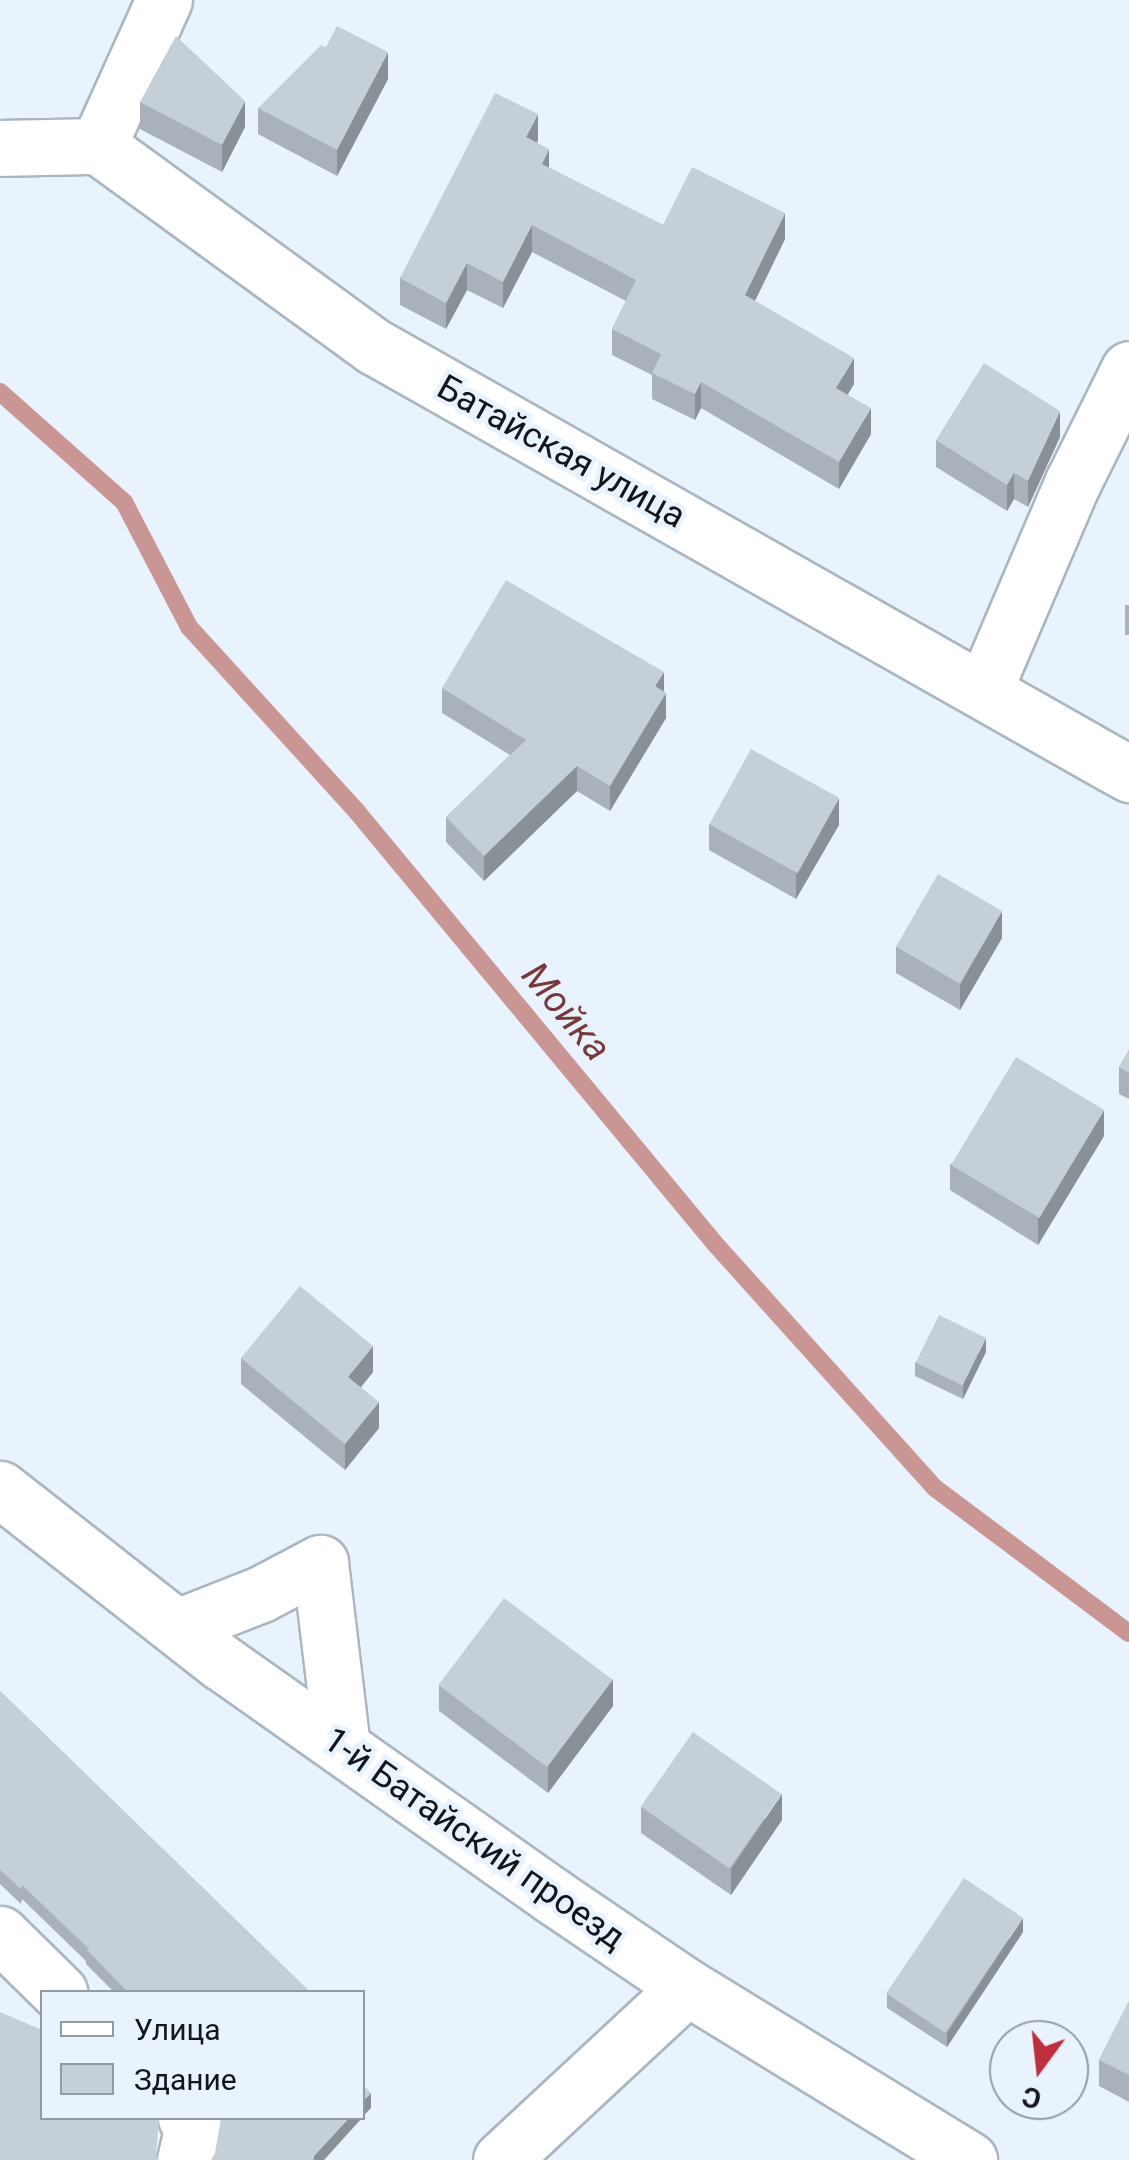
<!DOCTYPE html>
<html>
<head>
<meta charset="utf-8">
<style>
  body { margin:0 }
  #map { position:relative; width:1129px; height:2160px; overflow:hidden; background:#e9f3fd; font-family:Roboto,sans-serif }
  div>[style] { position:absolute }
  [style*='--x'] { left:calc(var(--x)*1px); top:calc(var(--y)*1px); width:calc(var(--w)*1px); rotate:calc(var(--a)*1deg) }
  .stream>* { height:18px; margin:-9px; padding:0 9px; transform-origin:9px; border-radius:9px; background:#c99694 }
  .roads { filter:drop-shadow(2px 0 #acb6bf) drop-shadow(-2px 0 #acb6bf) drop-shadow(0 2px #acb6bf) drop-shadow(0 -2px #acb6bf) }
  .minor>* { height:55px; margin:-27.5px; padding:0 27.5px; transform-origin:27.5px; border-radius:27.5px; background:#fff }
  .wall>* { inset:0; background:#a9b2ba; transform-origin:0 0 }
  .shaded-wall>* { inset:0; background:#899197 }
  .building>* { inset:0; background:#c4cfd8; transform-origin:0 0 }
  span { translate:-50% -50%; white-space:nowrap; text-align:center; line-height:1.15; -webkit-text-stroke:9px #e9f3fd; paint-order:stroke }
  .street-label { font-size:35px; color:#13161a }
  .water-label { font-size:38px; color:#793839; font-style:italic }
  .legend { position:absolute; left:40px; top:1990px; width:325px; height:130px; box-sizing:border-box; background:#e9f3fd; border:2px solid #939ba2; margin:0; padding:12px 18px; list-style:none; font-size:30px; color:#13161a }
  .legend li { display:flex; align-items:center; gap:20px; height:50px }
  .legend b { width:50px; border:2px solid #939ba2 }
  .north { position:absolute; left:989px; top:2020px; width:100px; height:100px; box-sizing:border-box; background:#e9f3fd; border:2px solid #939ba2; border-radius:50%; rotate:195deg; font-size:28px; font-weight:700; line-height:40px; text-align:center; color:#13161a }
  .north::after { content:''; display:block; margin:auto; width:35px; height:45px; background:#bf2e3d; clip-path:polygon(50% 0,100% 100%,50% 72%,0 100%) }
</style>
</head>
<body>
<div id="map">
  <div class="stream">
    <div style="--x:0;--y:392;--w:166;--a:41.6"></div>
    <div style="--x:124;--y:502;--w:141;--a:62.5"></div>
    <div style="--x:189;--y:627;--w:251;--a:47.7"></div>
    <div style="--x:358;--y:813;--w:562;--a:50.34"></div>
    <div style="--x:717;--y:1246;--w:326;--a:48"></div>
    <div style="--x:935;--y:1488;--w:242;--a:36.8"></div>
  </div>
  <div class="roads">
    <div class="minor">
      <div style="--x:98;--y:146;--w:160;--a:-65.7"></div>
      <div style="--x:0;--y:148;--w:98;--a:-1.2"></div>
      <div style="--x:98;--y:146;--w:342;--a:36"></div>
      <div style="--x:375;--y:347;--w:867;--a:29.52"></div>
      <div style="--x:984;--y:690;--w:224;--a:-66.9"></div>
      <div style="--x:1072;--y:484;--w:128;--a:-63.6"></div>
      <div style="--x:0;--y:1489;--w:281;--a:38.1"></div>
      <div style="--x:221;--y:1662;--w:408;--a:35.2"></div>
      <div style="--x:554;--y:1897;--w:161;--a:34.1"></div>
      <div style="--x:687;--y:1987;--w:331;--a:31.5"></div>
      <div style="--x:177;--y:1627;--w:90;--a:-21.4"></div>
      <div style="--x:261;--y:1594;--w:67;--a:-27.7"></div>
      <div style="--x:320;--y:1563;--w:185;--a:83.2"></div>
      <div style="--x:0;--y:1934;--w:83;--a:44.5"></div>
      <div style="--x:185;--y:2160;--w:36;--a:-77"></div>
      <div style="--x:193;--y:2125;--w:10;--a:-135"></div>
      <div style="--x:501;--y:2160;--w:254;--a:-42.9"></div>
    </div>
  </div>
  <div class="wall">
    <div style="clip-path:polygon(388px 79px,337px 176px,258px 134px,258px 108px)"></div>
    <div style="clip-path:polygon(140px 102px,245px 127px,222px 172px,140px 129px)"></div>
    <div style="clip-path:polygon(538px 140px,537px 143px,549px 168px,663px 225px,785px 239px,755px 301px,854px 384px,848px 394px,871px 434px,839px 489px,701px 408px,695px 420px,652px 399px,652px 375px,612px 355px,612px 329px,626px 301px,532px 252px,503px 308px,467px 290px,446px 329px,400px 305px,400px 278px)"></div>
    <div style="clip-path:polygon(1060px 437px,1028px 507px,1014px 499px,1007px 511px,936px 467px,936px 440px)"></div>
    <div style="left:1129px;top:605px;width:30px;height:4px;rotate:90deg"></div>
    <div style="clip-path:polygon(442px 688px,664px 691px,666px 718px,610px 811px,577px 791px,484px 881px,446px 842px,446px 817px,510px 755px,442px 713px)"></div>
    <div style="clip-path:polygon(709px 824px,839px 825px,796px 899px,709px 850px)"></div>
    <div style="clip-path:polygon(1002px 938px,960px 1010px,896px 973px,896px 947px)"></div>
    <div style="clip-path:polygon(1129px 1050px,1129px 1099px,1119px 1094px,1119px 1067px)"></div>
    <div style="clip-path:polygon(1104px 1136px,1038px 1245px,950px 1190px,950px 1164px)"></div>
    <div style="clip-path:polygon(986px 1352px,963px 1399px,915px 1376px,915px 1362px)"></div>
    <div style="clip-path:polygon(241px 1358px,373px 1372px,361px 1387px,379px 1428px,345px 1470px,241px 1384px)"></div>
    <div style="clip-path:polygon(439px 1685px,613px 1706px,548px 1793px,439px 1711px)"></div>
    <div style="clip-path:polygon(0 1691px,310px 1992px,114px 1992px,86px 1964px,86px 1961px,22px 1899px,21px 1904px,0 1884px)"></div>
    <div style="clip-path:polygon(641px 1807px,782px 1820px,731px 1895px,641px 1833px)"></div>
    <div style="clip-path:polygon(1023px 1932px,947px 2047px,887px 2008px,887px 1994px)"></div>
    <div style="clip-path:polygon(1129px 2001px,1129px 2102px,1099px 2086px,1099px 2060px)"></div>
  </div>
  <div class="shaded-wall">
    <div style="clip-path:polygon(388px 52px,388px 79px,337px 176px,337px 150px)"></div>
    <div style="clip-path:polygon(245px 101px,245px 127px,222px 172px,222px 145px)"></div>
    <div style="clip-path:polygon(538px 114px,538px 140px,526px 164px,526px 137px)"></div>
    <div style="clip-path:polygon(549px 149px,549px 175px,542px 164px)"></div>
    <div style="clip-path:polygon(785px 213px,785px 239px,745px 321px,745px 295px)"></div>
    <div style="clip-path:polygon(532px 225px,532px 252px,503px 308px,503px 282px)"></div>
    <div style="clip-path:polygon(467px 263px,467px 290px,446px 329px,446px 303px)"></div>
    <div style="clip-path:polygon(854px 358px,854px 384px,836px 414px,836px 388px)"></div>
    <div style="clip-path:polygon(701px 382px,701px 408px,695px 420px,695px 394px)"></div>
    <div style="clip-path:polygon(871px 408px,871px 434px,839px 489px,839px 462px)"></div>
    <div style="clip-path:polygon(1060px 411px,1060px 437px,1028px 507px,1028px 481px)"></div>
    <div style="clip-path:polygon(1014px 473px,1014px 499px,1007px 511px,1007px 485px)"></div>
    <div style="clip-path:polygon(664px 672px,664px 697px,666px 693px,666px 718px,610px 811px,610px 786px,655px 686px)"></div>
    <div style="clip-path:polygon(577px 766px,577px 791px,484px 881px,484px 856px)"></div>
    <div style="clip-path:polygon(839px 798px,839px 825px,796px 899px,796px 873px)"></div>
    <div style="clip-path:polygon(1002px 911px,1002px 938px,960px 1010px,960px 984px)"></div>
    <div style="clip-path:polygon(1104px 1110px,1104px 1136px,1038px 1245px,1038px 1218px)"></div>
    <div style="clip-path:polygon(986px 1338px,986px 1352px,963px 1399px,963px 1385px)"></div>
    <div style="clip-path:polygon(373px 1346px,373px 1372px,348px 1403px,348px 1377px)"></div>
    <div style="clip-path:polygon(379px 1402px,379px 1428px,345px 1470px,345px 1444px)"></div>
    <div style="clip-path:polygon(613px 1679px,613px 1706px,548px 1793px,548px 1766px)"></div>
    <div style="clip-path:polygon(782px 1794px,782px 1820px,731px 1895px,731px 1869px)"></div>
    <div style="clip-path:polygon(1023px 1918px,1023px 1932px,947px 2047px,947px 2033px)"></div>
    <div style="clip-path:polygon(371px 2093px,371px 2108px,362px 2117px,362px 2102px)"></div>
    <div style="clip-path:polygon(349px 2118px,362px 2118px,324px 2160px,313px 2160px,314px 2156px)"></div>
  </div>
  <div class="building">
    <div style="clip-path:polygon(337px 26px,388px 52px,337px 150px,258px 108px,321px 45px,326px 47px)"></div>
    <div style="clip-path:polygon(176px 36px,245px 101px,222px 145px,140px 102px)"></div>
    <div style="clip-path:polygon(495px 93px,538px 114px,526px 137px,549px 149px,542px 164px,663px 225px,692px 167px,785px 213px,745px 295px,854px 358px,836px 388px,871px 408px,839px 462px,701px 382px,695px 394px,652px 373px,661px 354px,612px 329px,636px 280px,532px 225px,503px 282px,467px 263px,446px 303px,400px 278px)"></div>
    <div style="clip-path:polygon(984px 363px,1060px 411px,1028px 481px,1014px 473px,1007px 485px,936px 440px)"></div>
    <div style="clip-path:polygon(506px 580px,664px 672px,655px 686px,666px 693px,610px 786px,577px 766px,484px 856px,446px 817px,526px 740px,442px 688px)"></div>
    <div style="left:751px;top:749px;width:101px;height:86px;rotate:29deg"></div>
    <div style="left:938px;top:874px;width:74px;height:84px;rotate:30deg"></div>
    <div style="clip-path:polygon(1129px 1050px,1129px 1073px,1119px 1067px)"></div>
    <div style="left:1016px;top:1057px;width:103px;height:126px;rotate:31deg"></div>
    <div style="clip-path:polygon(300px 1286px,373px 1346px,348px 1377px,379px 1402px,345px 1444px,241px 1358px)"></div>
    <div style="left:939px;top:1315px;width:52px;height:53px;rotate:26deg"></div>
    <div style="left:504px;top:1598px;width:136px;height:109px;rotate:37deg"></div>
    <div style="clip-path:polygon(0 1691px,310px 1992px,128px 1992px,86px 1949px,90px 1950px,22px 1885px,21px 1889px,0 1870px)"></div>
    <div style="left:693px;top:1732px;width:108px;height:91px;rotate:35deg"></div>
    <div style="left:964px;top:1878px;width:71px;height:139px;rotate:34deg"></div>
    <div style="clip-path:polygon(1129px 2001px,1129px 2075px,1099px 2060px)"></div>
    <div style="clip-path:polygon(0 2012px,42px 2030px,42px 2118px,159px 2118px,156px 2155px,159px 2160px,0 2160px)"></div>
    <div style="clip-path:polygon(362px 2084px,371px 2093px,362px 2102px)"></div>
    <div style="clip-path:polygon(221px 2118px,248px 2118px,253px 2120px,251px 2118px,349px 2118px,314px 2156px,313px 2160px,211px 2160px,215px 2153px)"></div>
  </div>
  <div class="street-label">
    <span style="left:561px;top:452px;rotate:29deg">Батайская улица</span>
    <span style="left:474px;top:1839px;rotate:35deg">1-й Батайский проезд</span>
  </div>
  <div class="water-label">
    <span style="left:566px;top:1012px;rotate:50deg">Мойка</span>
  </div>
  <ul class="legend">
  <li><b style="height:12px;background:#fff"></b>Улица</li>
  <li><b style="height:28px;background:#c4cfd8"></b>Здание</li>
  </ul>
  <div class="north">С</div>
</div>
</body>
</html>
